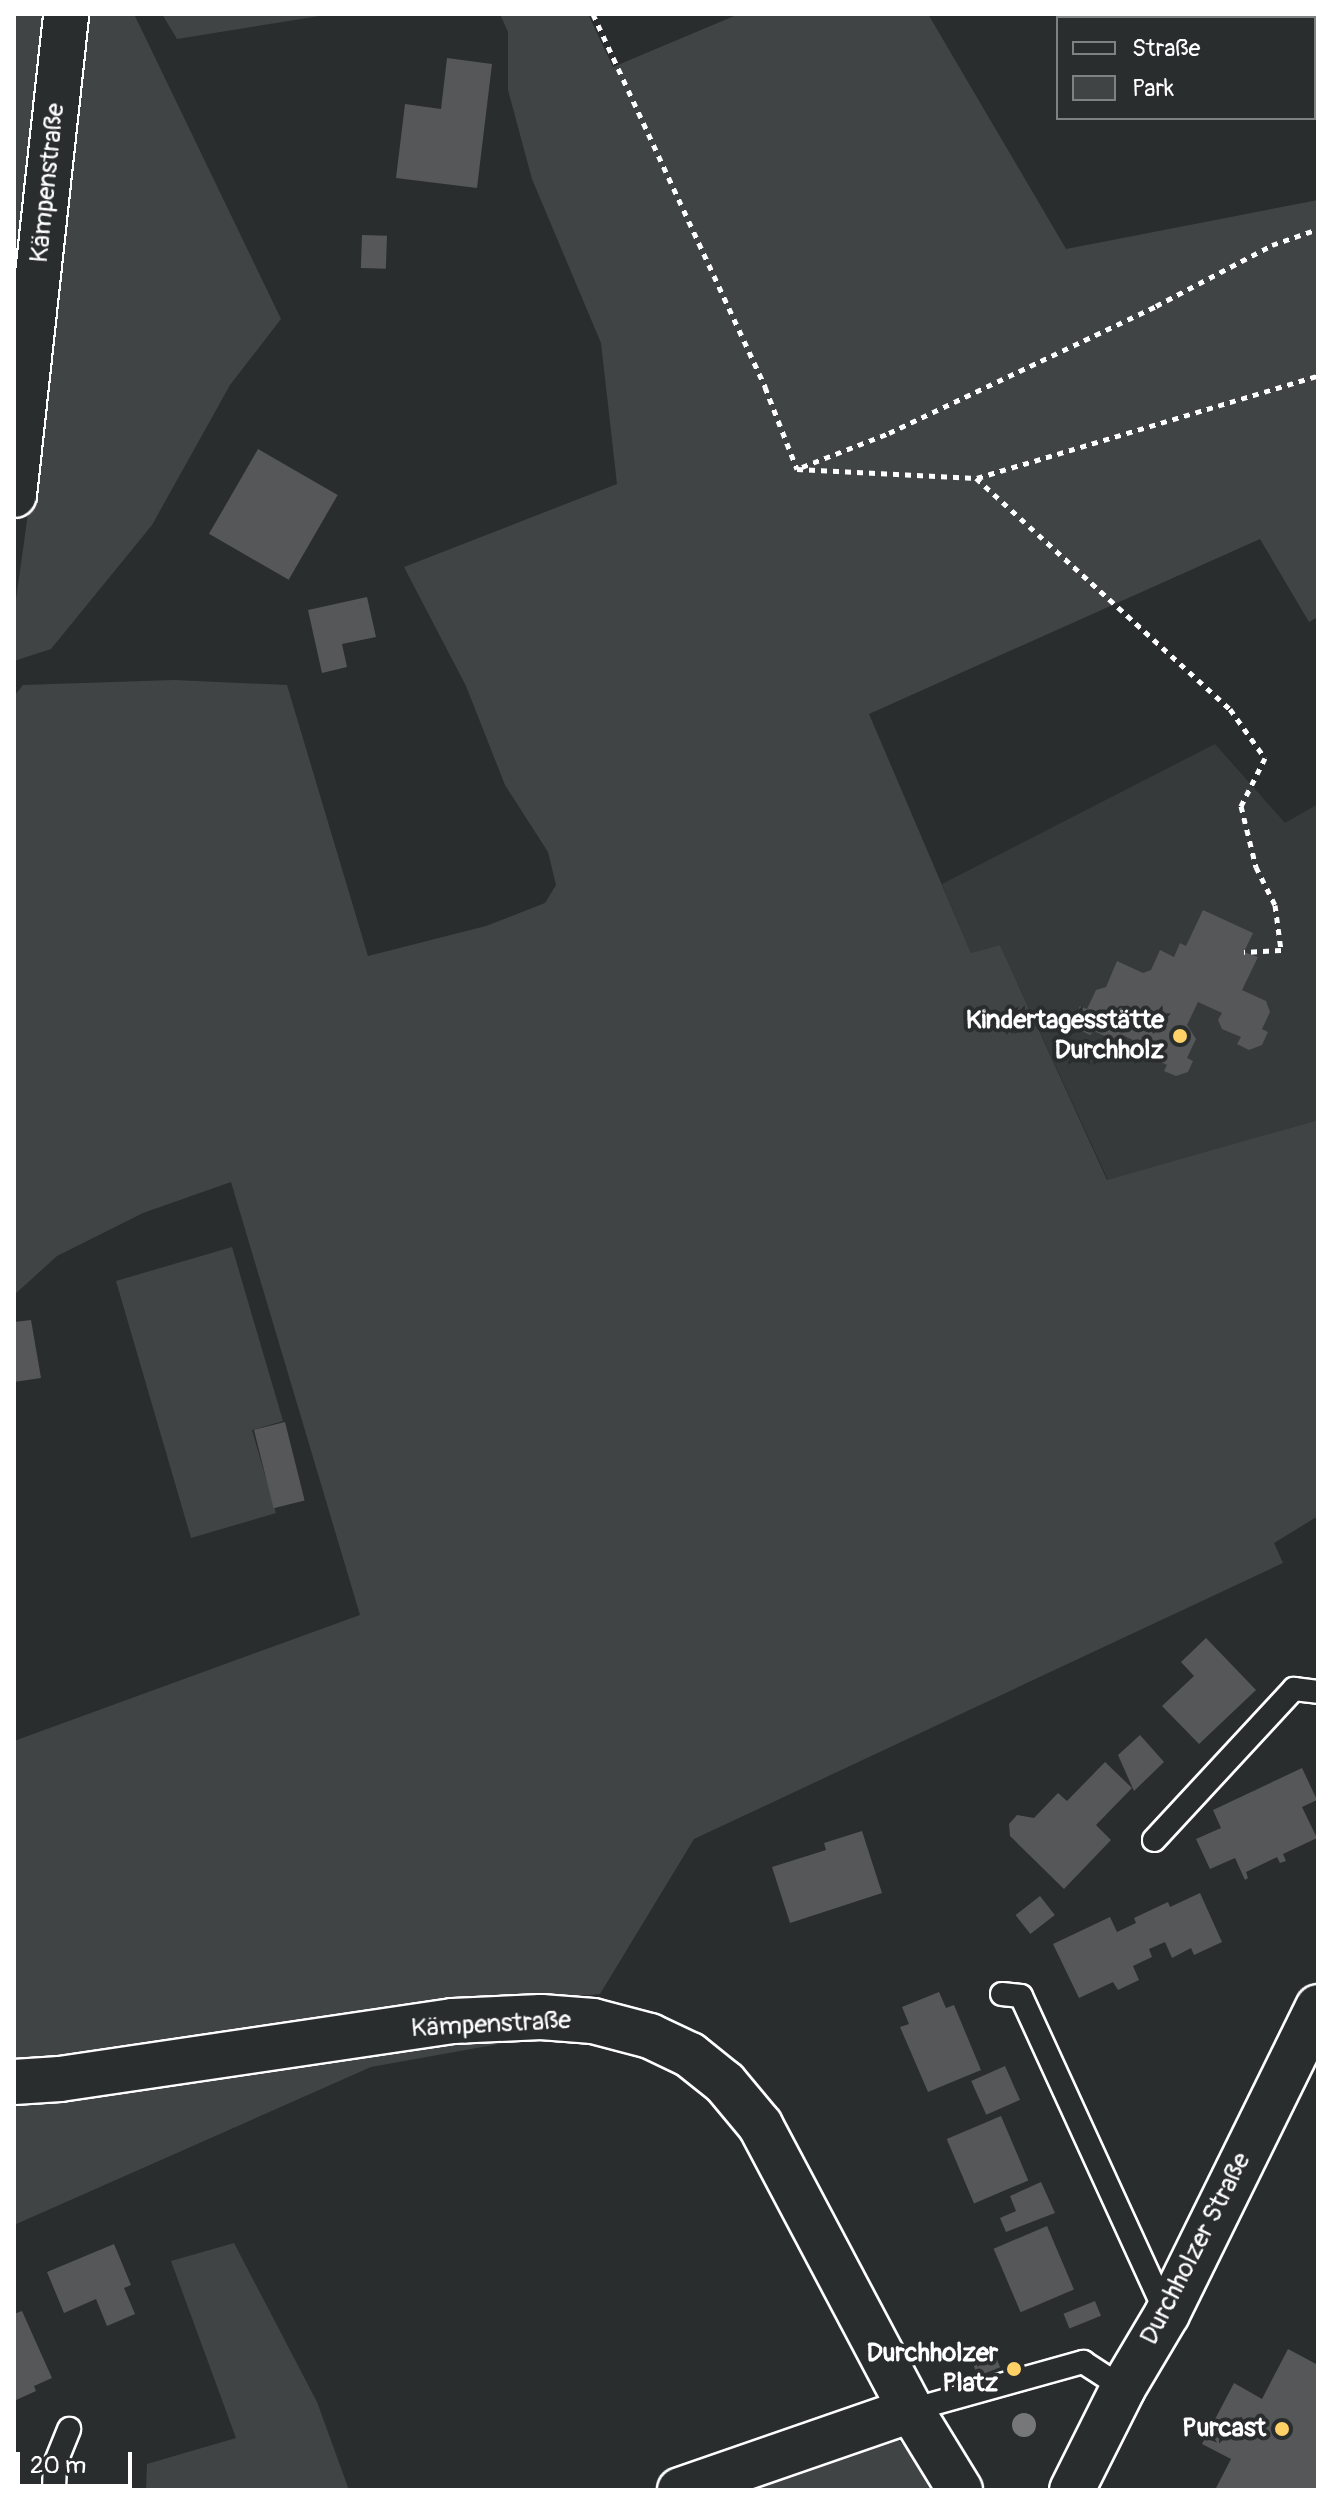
<!DOCTYPE html>
<html>
<head>
<meta charset="utf-8">
<style>
  body { margin:0 }
  #map { position:relative; width:1332px; height:2504px; overflow:hidden; background:#2a2d2e; font-family:Pangolin,sans-serif }
  div>[style] { position:absolute }
  [style*='--x'] { left:calc(var(--x)*1px); top:calc(var(--y)*1px); width:calc(var(--w)*1px); rotate:calc(var(--a)*1deg) }
  .built>* { inset:0; background:#373a3b }
  .green>* { inset:0; background:#414445 }
  .building>* { inset:0; background:#555758; transform-origin:0 0 }
  .path>* { height:5px; margin-top:-2.5px; transform-origin:0; background:repeating-linear-gradient(90deg,#fff 0 6px,transparent 0 12px) }
  .roads { filter:drop-shadow(2px 0 #fff) drop-shadow(-2px 0 #fff) drop-shadow(0 2px #fff) drop-shadow(0 -2px #fff) }
  .service>* { height:22px; margin:-11px; padding:0 11px; transform-origin:11px; border-radius:11px; background:#2a2d2e }
  .minor>* { height:44px; margin:-22px; padding:0 22px; transform-origin:22px; border-radius:22px; background:#2a2d2e }
  .tertiary>* { height:44px; margin:-22px; padding:0 22px; transform-origin:22px; border-radius:22px; background:#2a2d2e }
  .secondary>* { height:44px; margin:-22px; padding:0 22px; transform-origin:22px; border-radius:22px; background:#2a2d2e }
  .trees>* { width:24px; height:24px; margin:-12px; border-radius:50%; background:#757778 }
  .dots>* { width:22px; height:22px; translate:-50% -50%; box-sizing:border-box; border:4px solid #2a2d2e; border-radius:50% }
  span { translate:-50% -50%; white-space:nowrap; text-align:center; line-height:1.15; -webkit-text-stroke:8px #2a2d2e; paint-order:stroke }
  .street-label { font-size:26px; color:#fff }
  .poi-label { font-size:26px; color:#fff; font-weight:700 }
  .right { translate:-100% -50%; text-align:right }
  .frame { position:absolute; inset:0; border:16px solid #fff; pointer-events:none }
  .legend { position:absolute; left:1056px; top:16px; width:260px; height:104px; box-sizing:border-box; background:#2a2d2e; border:2px solid #7f8182; margin:0; padding:10px 14px; list-style:none; font-size:24px; color:#fff }
  .legend li { display:flex; align-items:center; gap:16px; height:40px }
  .legend b { width:40px; border:2px solid #7f8182 }
  .scale { position:absolute; left:16px; top:2452px; width:116px; height:36px; box-sizing:border-box; border:4px solid #fff; border-top:0; padding-left:10px; font-size:24px; line-height:28px; white-space:nowrap; color:#fff; -webkit-text-stroke:6px #2a2d2e; paint-order:stroke }
</style>
</head>
<body>
<div id="map">
  <div class="built">
    <div style="clip-path:polygon(1215px 744px,1285px 823px,1318px 804px,1318px 1120px,1108px 1180px,1000px 945px,971px 953px,942px 884px)"></div>
  </div>
  <div class="green">
    <div style="clip-path:polygon(14px 14px,50px 14px,14px 355px)"></div>
    <div style="clip-path:polygon(89px 14px,134px 14px,281px 319px,230px 385px,152px 525px,51px 649px,14px 661px,14px 614px,48px 370px)"></div>
    <div style="clip-path:polygon(162px 14px,332px 14px,177px 39px)"></div>
    <div style="clip-path:polygon(500px 14px,588px 14px,613px 67px,739px 14px,928px 14px,1066px 249px,1318px 200px,1318px 617px,1309px 622px,1260px 539px,869px 714px,971px 953px,1000px 945px,1107px 1180px,1318px 1120px,1318px 1516px,1274px 1543px,1283px 1563px,694px 1839px,600px 1994px,476px 2005px,554px 2034px,371px 2067px,14px 2225px,14px 1741px,360px 1615px,231px 1182px,143px 1213px,57px 1256px,14px 1295px,14px 696px,23px 685px,174px 680px,287px 685px,368px 956px,486px 926px,545px 903px,556px 885px,548px 852px,505px 785px,466px 686px,404px 567px,617px 484px,601px 343px,532px 179px,508px 90px,508px 32px)"></div>
    <div style="clip-path:polygon(232px 1247px,283px 1421px,252px 1430px,276px 1513px,191px 1538px,116px 1281px)"></div>
    <div style="clip-path:polygon(234px 2243px,317px 2402px,349px 2490px,146px 2490px,147px 2464px,236px 2438px,171px 2261px)"></div>
    <div style="clip-path:polygon(895px 2436px,910px 2453px,930px 2490px,726px 2490px)"></div>
  </div>
  <div class="building">
    <div style="clip-path:polygon(447px 58px,492px 64px,477px 188px,396px 178px,405px 104px,441px 109px)"></div>
    <div style="left:362px;top:235px;width:25px;height:33px;rotate:2deg"></div>
    <div style="left:258px;top:449px;width:92px;height:98px;rotate:30deg"></div>
    <div style="clip-path:polygon(367px 597px,376px 637px,342px 644px,347px 667px,322px 673px,308px 610px)"></div>
    <div style="clip-path:polygon(1203px 910px,1253px 933px,1244px 952px,1258px 957px,1242px 990px,1266px 1001px,1270px 1012px,1262px 1029px,1268px 1032px,1262px 1045px,1249px 1050px,1237px 1044px,1241px 1037px,1222px 1029px,1218px 1020px,1222px 1013px,1198px 1002px,1187px 1025px,1196px 1039px,1187px 1058px,1193px 1061px,1188px 1072px,1176px 1076px,1164px 1071px,1167px 1065px,1149px 1056px,1144px 1045px,1122px 1035px,1111px 1039px,1094px 1031px,1090px 1035px,1078px 1029px,1074px 1019px,1080px 1006px,1087px 1009px,1096px 990px,1106px 987px,1117px 961px,1143px 973px,1151px 970px,1160px 950px,1174px 957px,1180px 943px,1186px 946px)"></div>
    <div style="clip-path:polygon(31px 1320px,41px 1378px,14px 1382px,14px 1322px)"></div>
    <div style="left:285px;top:1422px;width:81px;height:32px;rotate:76deg"></div>
    <div style="clip-path:polygon(1206px 1638px,1256px 1690px,1199px 1744px,1162px 1706px,1194px 1676px,1181px 1662px)"></div>
    <div style="clip-path:polygon(1140px 1735px,1164px 1762px,1134px 1791px,1118px 1755px)"></div>
    <div style="clip-path:polygon(1105px 1762px,1132px 1788px,1096px 1825px,1111px 1840px,1064px 1889px,1010px 1836px,1009px 1824px,1017px 1815px,1034px 1818px,1058px 1793px,1067px 1801px)"></div>
    <div style="clip-path:polygon(1302px 1768px,1317px 1800px,1302px 1807px,1317px 1838px,1283px 1854px,1286px 1861px,1280px 1863px,1277px 1857px,1246px 1872px,1248px 1878px,1245px 1880px,1235px 1858px,1210px 1869px,1196px 1839px,1221px 1828px,1213px 1810px)"></div>
    <div style="clip-path:polygon(862px 1831px,882px 1893px,790px 1923px,772px 1867px,826px 1850px,824px 1843px)"></div>
    <div style="clip-path:polygon(1200px 1893px,1222px 1942px,1194px 1955px,1191px 1948px,1172px 1958px,1165px 1942px,1149px 1949px,1152px 1957px,1133px 1966px,1139px 1980px,1118px 1990px,1113px 1982px,1079px 1998px,1053px 1944px,1110px 1917px,1117px 1932px,1136px 1923px,1134px 1918px,1168px 1902px,1170px 1907px)"></div>
    <div style="left:1040px;top:1896px;width:24px;height:31px;rotate:52deg"></div>
    <div style="clip-path:polygon(939px 1992px,946px 2008px,954px 2005px,981px 2070px,928px 2092px,900px 2027px,909px 2024px,902px 2007px)"></div>
    <div style="left:1005px;top:2066px;width:37px;height:37px;rotate:66deg"></div>
    <div style="left:1001px;top:2116px;width:70px;height:59px;rotate:67deg"></div>
    <div style="clip-path:polygon(1041px 2182px,1055px 2213px,1006px 2232px,1000px 2218px,1016px 2211px,1010px 2196px)"></div>
    <div style="left:1047px;top:2226px;width:69px;height:58px;rotate:67deg"></div>
    <div style="clip-path:polygon(114px 2244px,131px 2285px,124px 2288px,135px 2314px,107px 2326px,96px 2299px,64px 2313px,47px 2272px)"></div>
    <div style="left:1095px;top:2301px;width:16px;height:34px;rotate:68deg"></div>
    <div style="clip-path:polygon(22px 2311px,52px 2378px,34px 2386px,36px 2391px,16px 2400px,14px 2314px)"></div>
    <div style="clip-path:polygon(1288px 2349px,1318px 2365px,1318px 2490px,1215px 2490px,1231px 2459px,1202px 2444px,1234px 2383px,1262px 2399px)"></div>
    <div style="left:996px;top:2357px;width:11px;height:24px;rotate:68deg"></div>
  </div>
  <div class="path">
    <div style="--x:593;--y:14;--w:411;--a:65.2"></div>
    <div style="--x:765;--y:387;--w:88;--a:68.7"></div>
    <div style="--x:797;--y:469;--w:179;--a:2.9"></div>
    <div style="--x:976;--y:478;--w:343;--a:42.3"></div>
    <div style="--x:1230;--y:709;--w:60;--a:54.5"></div>
    <div style="--x:1265;--y:758;--w:54;--a:116.6"></div>
    <div style="--x:1241;--y:806;--w:63;--a:76.2"></div>
    <div style="--x:1256;--y:867;--w:42;--a:63.4"></div>
    <div style="--x:1275;--y:905;--w:45;--a:82.4"></div>
    <div style="--x:1281;--y:950;--w:37;--a:177"></div>
    <div style="--x:802;--y:467;--w:93;--a:-21.3"></div>
    <div style="--x:889;--y:433;--w:296;--a:-25.4"></div>
    <div style="--x:1156;--y:306;--w:131;--a:-27.7"></div>
    <div style="--x:1272;--y:245;--w:49;--a:-19.2"></div>
    <div style="--x:977;--y:478;--w:356;--a:-16.7"></div>
  </div>
  <div class="roads">
    <div class="service">
      <div style="--x:1154;--y:1840;--w:206;--a:-47.2"></div>
      <div style="--x:1294;--y:1689;--w:24;--a:7"></div>
      <div style="--x:1002;--y:1994;--w:19;--a:6"></div>
      <div style="--x:1021;--y:1996;--w:349;--a:65.4"></div>
      <div style="--x:911;--y:2410;--w:179;--a:-15.6"></div>
      <div style="--x:1083;--y:2362;--w:48;--a:33"></div>
      <div style="--x:54;--y:2490;--w:26;--a:-88"></div>
      <div style="--x:55;--y:2464;--w:38;--a:-68"></div>
    </div>
    <div class="minor">
      <div style="--x:680;--y:2490;--w:244;--a:-19.1"></div>
    </div>
    <div class="tertiary">
      <div style="--x:14;--y:495;--w:484;--a:-83.8"></div>
      <div style="--x:14;--y:2082;--w:46;--a:-3.7"></div>
      <div style="--x:60;--y:2079;--w:397;--a:-8.4"></div>
      <div style="--x:453;--y:2021;--w:88;--a:-2.6"></div>
      <div style="--x:541;--y:2017;--w:52;--a:4.4"></div>
      <div style="--x:593;--y:2021;--w:59;--a:14.7"></div>
      <div style="--x:650;--y:2036;--w:44;--a:25.4"></div>
      <div style="--x:690;--y:2055;--w:45;--a:38.7"></div>
      <div style="--x:725;--y:2083;--w:55;--a:50.2"></div>
      <div style="--x:760;--y:2125;--w:323;--a:62.1"></div>
      <div style="--x:911;--y:2410;--w:94;--a:58.5"></div>
    </div>
    <div class="secondary">
      <div style="--x:1072;--y:2490;--w:114;--a:-63.4"></div>
      <div style="--x:1123;--y:2388;--w:86;--a:-59.3"></div>
      <div style="--x:1167;--y:2314;--w:342;--a:-63.8"></div>
    </div>
  </div>
  <div class="trees">
    <div style="left:1024px;top:2425px"></div>
  </div>
  <div class="dots">
    <div style="left:1180px;top:1036px;background:#ffd166"></div>
    <div style="left:1014px;top:2369px;background:#ffd166"></div>
    <div style="left:1282px;top:2429px;background:#ffd166"></div>
  </div>
  <div class="street-label">
    <span style="left:48px;top:183px;rotate:-84deg">Kämpenstraße</span>
    <span style="left:491px;top:2025px;rotate:-3deg">Kämpenstraße</span>
    <span style="left:1196px;top:2249px;rotate:-63deg">Durchholzer Straße</span>
  </div>
  <div class="poi-label">
    <span class="right" style="left:1164px;top:1036px">Kindertagesstätte<br>Durchholz</span>
    <span class="right" style="left:998px;top:2369px">Durchholzer<br>Platz</span>
    <span class="right" style="left:1266px;top:2429px">Purcast</span>
  </div>
  <div class="frame"></div>
  <ul class="legend">
  <li><b style="height:10px;background:#2a2d2e"></b>Straße</li>
  <li><b style="height:22px;background:#414445"></b>Park</li>
  </ul>
  <div class="scale">20 m</div>
</div>
</body>
</html>
